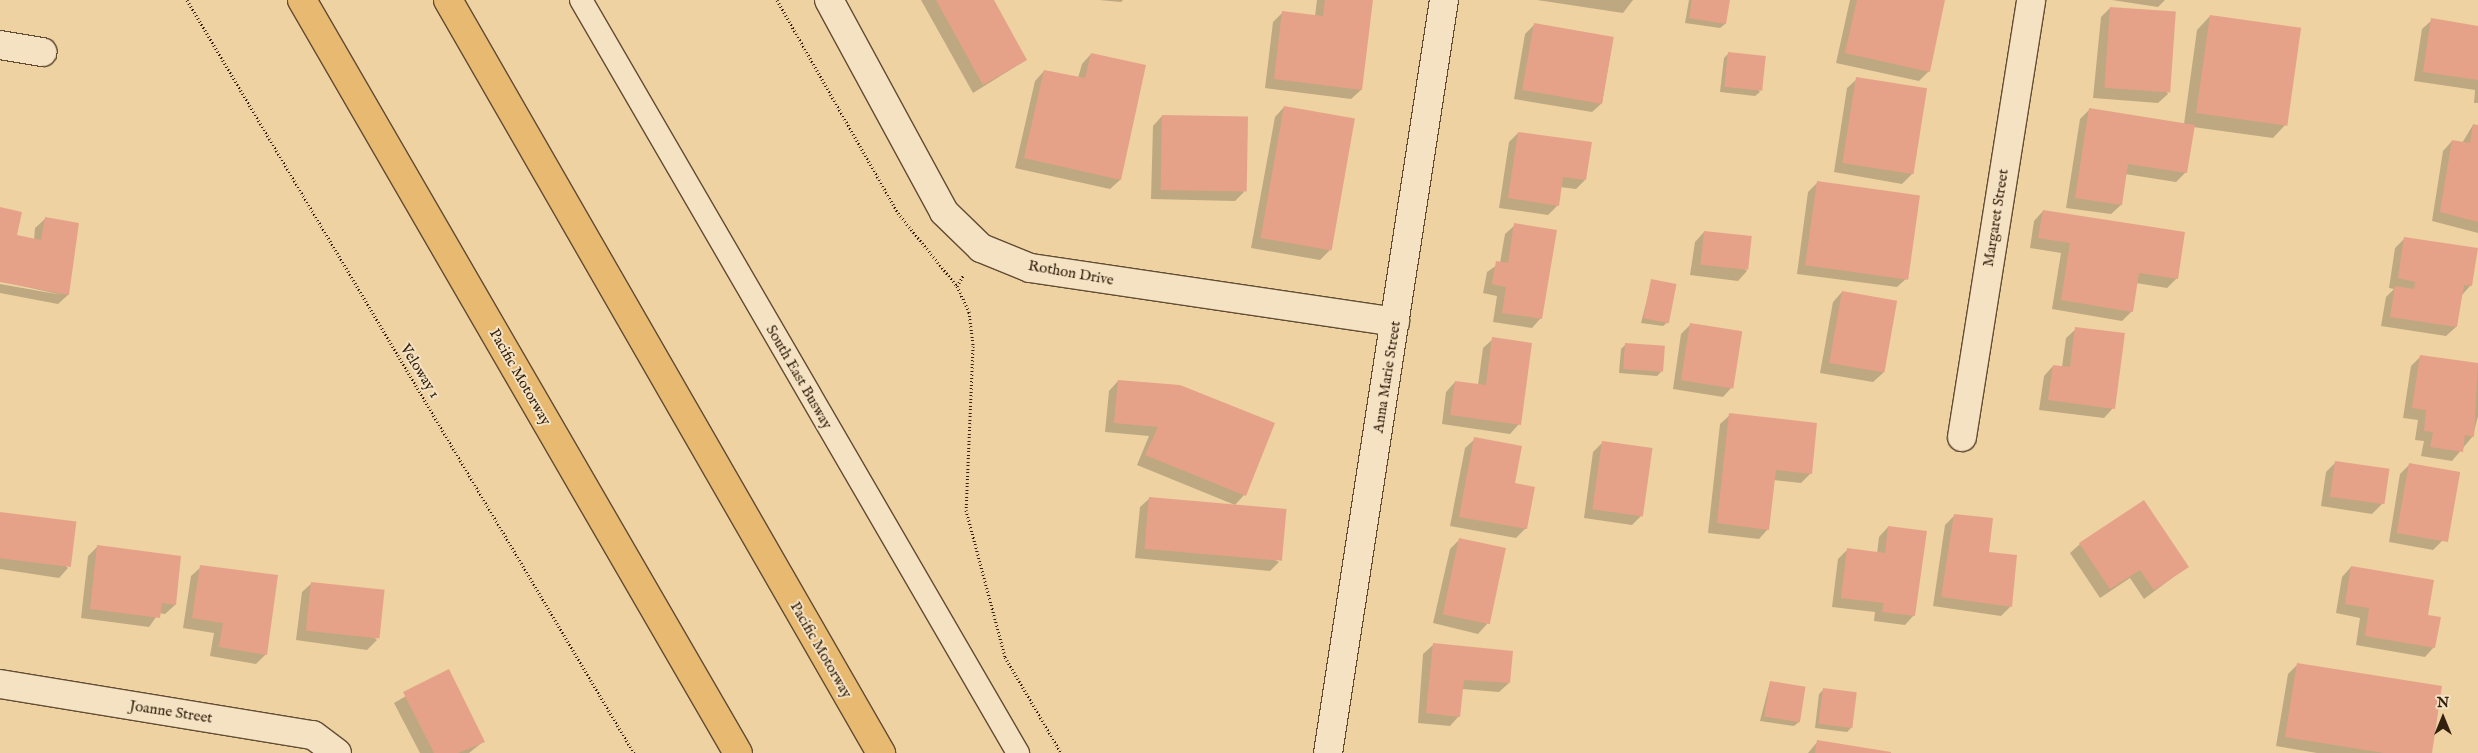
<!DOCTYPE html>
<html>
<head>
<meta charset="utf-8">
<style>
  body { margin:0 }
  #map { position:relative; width:2478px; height:753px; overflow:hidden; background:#eed2a2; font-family:"IM FELL English",serif }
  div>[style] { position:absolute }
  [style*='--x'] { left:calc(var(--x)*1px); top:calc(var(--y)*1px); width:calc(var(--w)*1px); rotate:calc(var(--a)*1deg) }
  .shadow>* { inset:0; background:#0003 }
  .building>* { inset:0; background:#e6a289; transform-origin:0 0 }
  .path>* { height:3px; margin-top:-1.5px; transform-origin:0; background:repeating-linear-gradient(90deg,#34200e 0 1px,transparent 0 3.5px) }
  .roads { filter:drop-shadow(1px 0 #624c33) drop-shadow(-1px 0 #624c33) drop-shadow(0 1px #624c33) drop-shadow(0 -1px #624c33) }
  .lane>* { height:22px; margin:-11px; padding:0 11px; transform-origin:11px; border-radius:11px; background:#f4e2c3 }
  .street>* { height:28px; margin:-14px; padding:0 14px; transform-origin:14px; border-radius:14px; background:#f4e2c3 }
  .highway>* { height:28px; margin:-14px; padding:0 14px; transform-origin:14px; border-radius:14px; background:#e7b971 }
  span { translate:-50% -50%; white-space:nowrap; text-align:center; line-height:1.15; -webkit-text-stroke:4px #f4e2c3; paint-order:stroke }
  .street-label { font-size:15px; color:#34200e }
  .north { position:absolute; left:2418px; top:693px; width:50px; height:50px; -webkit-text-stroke:4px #f4e2c3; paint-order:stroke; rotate:0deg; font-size:14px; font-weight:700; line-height:20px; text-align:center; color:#34200e }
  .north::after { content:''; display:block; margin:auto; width:18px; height:22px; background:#34200e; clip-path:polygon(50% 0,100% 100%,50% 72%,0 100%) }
</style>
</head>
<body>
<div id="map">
  <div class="shadow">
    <div style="clip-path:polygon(921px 0,992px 0,1026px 60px,973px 93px)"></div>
    <div style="clip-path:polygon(1099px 0,1123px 0,1121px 2px)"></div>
    <div style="clip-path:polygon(1317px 0,1372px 0,1361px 90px,1351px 99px,1265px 88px,1273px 22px,1283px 12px,1315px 16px)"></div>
    <div style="clip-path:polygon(1537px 0,1633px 0,1623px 13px)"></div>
    <div style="clip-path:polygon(1689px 0,1728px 0,1725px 24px,1720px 28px,1685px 23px)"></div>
    <div style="clip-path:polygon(1850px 0,1944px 0,1929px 71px,1919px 81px,1836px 63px)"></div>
    <div style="clip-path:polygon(2112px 0,2165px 0,2158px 7px)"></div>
    <div style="clip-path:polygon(2110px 8px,2168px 94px,2158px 103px,2093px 98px,2101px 17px)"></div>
    <div style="clip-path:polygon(2210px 16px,2286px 124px,2273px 138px,2193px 127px,2186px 172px,2176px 182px,2125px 174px,2121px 205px,2111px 214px,2066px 208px,2080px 119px,2089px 110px,2184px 124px,2197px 30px)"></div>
    <div style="clip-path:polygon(2432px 20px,2478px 27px,2478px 103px,2474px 103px,2475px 90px,2414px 81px,2422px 29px)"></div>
    <div style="clip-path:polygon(1535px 24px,1613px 38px,1602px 103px,1592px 112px,1514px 99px,1525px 34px)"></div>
    <div style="clip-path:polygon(1729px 53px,1760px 92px,1755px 96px,1720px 92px,1724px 58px)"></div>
    <div style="clip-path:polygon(1091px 54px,1145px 66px,1120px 180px,1110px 189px,1015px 168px,1035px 81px,1044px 71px,1078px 78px,1082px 64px)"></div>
    <div style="clip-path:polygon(1857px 79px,1912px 174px,1902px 184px,1834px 172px,1847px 88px)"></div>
    <div style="clip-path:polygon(1284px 107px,1330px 250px,1320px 260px,1251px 248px,1275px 117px)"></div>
    <div style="clip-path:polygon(1162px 116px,1244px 192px,1235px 201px,1151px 199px,1153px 126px)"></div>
    <div style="clip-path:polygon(2473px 125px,2478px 126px,2478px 233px,2432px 221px,2443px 151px,2452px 141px,2462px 143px)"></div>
    <div style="clip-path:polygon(1518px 133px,1585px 180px,1576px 189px,1560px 187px,1558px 205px,1548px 215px,1499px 208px,1509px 142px)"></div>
    <div style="clip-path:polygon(1818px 182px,1918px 196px,1907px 278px,1897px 287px,1797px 274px,1808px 192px)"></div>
    <div style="clip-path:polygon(0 209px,16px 236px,34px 240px,35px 228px,45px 219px,68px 295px,58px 304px,0 293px,0 284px,62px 295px,0 281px)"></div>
    <div style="clip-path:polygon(2043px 211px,2177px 278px,2167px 288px,2136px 283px,2132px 311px,2122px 321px,2052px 309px,2061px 253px,2030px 248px,2034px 221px)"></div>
    <div style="clip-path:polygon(1515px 225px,1541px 318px,1532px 328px,1493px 322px,1497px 296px,1483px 293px,1487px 272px,1500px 263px,1505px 234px)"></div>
    <div style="clip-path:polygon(1704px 232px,1747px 271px,1738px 281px,1690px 275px,1695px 242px)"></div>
    <div style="clip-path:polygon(2404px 239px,2471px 285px,2461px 296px,2456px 327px,2446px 336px,2381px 326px,2386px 297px,2394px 289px,2389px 288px,2395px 248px)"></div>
    <div style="clip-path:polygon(1652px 280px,1668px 322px,1663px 326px,1641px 323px)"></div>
    <div style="clip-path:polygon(1842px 292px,1896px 302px,1883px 373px,1873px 382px,1820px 373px,1833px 302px)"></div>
    <div style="clip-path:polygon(1690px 325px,1732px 387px,1723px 397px,1673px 389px,1681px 334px)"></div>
    <div style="clip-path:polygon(2076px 329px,2113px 408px,2104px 418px,2039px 410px,2044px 376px,2053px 366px,2062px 367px,2066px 338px)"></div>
    <div style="clip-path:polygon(1493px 339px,1519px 424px,1510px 434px,1442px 424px,1446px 392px,1455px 382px,1478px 385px,1483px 348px)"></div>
    <div style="clip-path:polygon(1626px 344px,1661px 372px,1657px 376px,1619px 373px,1621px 349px)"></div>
    <div style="clip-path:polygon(2421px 356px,2478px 365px,2478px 416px,2473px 436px,2452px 461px,2421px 456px,2424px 441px,2415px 440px,2418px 420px,2403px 418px,2411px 366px)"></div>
    <div style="clip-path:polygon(1118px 381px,1244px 495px,1235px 505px,1137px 465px,1149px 436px,1105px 432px,1109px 391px)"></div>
    <div style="clip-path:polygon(1730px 415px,1811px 473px,1801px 483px,1774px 480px,1768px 529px,1759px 539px,1708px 533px,1720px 424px)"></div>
    <div style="clip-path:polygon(1475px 439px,1514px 484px,1526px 528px,1516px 538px,1450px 526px,1465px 448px)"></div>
    <div style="clip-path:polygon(1603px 442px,1642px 515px,1632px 525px,1584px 518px,1593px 452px)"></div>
    <div style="clip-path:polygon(2336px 462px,2382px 504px,2372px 514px,2321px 506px,2326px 472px)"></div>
    <div style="clip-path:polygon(2409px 465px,2443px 540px,2433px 550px,2389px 542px,2400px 474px)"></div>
    <div style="clip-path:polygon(1150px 498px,1279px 562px,1270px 571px,1135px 558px,1140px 507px)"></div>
    <div style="clip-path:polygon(0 514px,68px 568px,59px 578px,0 569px)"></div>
    <div style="clip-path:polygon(1955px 515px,1987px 553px,2010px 607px,2001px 616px,1933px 606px,1945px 525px)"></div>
    <div style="clip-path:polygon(1888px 527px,1914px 615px,1905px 625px,1874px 621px,1875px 612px,1832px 607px,1838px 559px,1848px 549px,1877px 554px,1879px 537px)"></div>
    <div style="clip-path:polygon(1460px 539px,1487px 624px,1478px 634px,1433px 623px,1450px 549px)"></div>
    <div style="clip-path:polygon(2080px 544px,2187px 567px,2144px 599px,2130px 578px,2100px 598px,2070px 553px)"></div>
    <div style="clip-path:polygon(98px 546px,175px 605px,165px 614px,159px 613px,149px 627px,81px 618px,88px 556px)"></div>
    <div style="clip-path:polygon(201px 567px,266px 654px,256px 664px,210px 656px,214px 633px,183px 628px,191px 576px)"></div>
    <div style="clip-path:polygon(2351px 567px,2427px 616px,2434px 647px,2425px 657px,2356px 645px,2360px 618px,2336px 613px,2342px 577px)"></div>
    <div style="clip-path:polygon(312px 583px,377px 640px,367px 650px,296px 640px,302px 592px)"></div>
    <div style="clip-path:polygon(1433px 645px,1509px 683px,1499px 692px,1462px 689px,1459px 716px,1450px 726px,1418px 723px,1423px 654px)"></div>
    <div style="clip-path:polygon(2298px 664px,2430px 753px,2317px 753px,2276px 746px,2288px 674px)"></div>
    <div style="clip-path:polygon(449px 671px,484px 741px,469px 753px,420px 753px,394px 703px)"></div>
    <div style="clip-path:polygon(1770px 682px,1799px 722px,1794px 726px,1760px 721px)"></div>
    <div style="clip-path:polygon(1823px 690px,1852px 727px,1847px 732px,1815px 728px,1819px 694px)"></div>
    <div style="clip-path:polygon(1818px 741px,1890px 753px,1808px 753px)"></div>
  </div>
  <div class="building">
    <div style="clip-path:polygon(936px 0,994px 0,1027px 60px,983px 85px)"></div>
    <div style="clip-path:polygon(1325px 0,1373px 0,1362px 90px,1274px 79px,1282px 11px,1323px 16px)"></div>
    <div style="clip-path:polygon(1692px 0,1730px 0,1726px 24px,1689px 18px)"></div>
    <div style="clip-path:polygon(1857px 0,1945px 0,1930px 72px,1845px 53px)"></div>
    <div style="left:2110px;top:7px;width:66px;height:81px;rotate:4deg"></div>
    <div style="left:2210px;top:15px;width:92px;height:99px;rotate:8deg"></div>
    <div style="clip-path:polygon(2431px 18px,2478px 26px,2478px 80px,2423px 72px)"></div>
    <div style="left:1534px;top:23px;width:81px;height:68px;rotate:10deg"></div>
    <div style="left:1728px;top:52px;width:38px;height:35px;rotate:6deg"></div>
    <div style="clip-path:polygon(1091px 53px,1146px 65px,1121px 180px,1024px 158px,1044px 70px,1085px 78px)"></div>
    <div style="left:1856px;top:77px;width:72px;height:87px;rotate:9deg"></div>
    <div style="left:1284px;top:106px;width:72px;height:134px;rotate:10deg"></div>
    <div style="clip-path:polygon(2089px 108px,2195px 125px,2187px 173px,2128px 164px,2122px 205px,2075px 198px)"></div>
    <div style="left:1162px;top:115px;width:86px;height:75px;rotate:1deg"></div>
    <div style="clip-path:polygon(2473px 124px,2478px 125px,2478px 222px,2440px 212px,2452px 140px,2470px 143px)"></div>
    <div style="clip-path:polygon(1518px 132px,1592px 142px,1586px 180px,1563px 177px,1559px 206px,1508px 198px)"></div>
    <div style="left:1817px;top:181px;width:104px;height:85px;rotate:8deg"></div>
    <div style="clip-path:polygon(0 207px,22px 212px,17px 235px,41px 240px,45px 217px,79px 223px,69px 295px,0 282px)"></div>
    <div style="clip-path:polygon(2043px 210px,2185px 232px,2178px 279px,2139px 273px,2133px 312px,2061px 300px,2070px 243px,2038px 238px)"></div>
    <div style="clip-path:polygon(1514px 223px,1557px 230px,1542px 319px,1502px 313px,1506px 287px,1492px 284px,1496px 261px,1508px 263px)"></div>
    <div style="left:1704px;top:231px;width:48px;height:34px;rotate:6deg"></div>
    <div style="clip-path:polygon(2404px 237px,2478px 248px,2472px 286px,2464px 285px,2457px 327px,2390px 317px,2395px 286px,2414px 289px,2415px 282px,2398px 278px)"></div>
    <div style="left:1651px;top:279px;width:26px;height:40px;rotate:11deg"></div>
    <div style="left:1842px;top:291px;width:56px;height:73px;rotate:10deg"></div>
    <div style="left:1690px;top:323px;width:53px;height:58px;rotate:9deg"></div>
    <div style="clip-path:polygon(2075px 327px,2125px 333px,2115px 409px,2048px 400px,2053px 365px,2070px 367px)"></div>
    <div style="clip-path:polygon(1492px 337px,1532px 343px,1521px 425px,1450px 415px,1455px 381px,1486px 385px)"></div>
    <div style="left:1625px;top:343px;width:40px;height:26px;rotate:4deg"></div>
    <div style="clip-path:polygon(2420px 355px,2478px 363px,2474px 437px,2465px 435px,2463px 452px,2430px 447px,2433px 432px,2424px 431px,2426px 410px,2412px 408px)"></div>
    <div style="clip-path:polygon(1118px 380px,1180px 385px,1275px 423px,1246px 496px,1145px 455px,1158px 427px,1114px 423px)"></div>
    <div style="clip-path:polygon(1729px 413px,1817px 423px,1812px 474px,1776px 470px,1769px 530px,1717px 523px)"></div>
    <div style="clip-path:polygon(1474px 437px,1522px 446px,1515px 483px,1535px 487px,1527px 529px,1459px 517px)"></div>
    <div style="left:1602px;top:441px;width:51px;height:69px;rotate:8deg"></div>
    <div style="left:2335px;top:461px;width:55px;height:36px;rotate:8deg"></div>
    <div style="left:2409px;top:463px;width:52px;height:71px;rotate:10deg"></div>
    <div style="left:1149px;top:497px;width:138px;height:52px;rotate:5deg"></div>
    <div style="clip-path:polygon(2144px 500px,2189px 567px,2154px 590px,2140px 570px,2110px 589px,2079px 543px)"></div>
    <div style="left:0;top:512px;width:77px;height:46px;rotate:7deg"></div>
    <div style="clip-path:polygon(1954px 514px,1993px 518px,1989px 552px,2017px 555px,2012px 607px,1941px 597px)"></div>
    <div style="clip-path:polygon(1888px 526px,1927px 531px,1915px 616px,1882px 612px,1884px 603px,1841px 598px,1847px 548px,1885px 553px)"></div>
    <div style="left:1459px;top:538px;width:48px;height:78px;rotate:12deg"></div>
    <div style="clip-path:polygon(97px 545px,181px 556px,176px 605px,162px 603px,160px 618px,90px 609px)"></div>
    <div style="clip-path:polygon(200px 565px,278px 575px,267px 655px,219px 647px,223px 623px,192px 618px)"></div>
    <div style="clip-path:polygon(2351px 566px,2434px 580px,2428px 615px,2441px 617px,2435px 648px,2365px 636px,2369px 608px,2345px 604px)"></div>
    <div style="left:311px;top:582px;width:74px;height:49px;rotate:6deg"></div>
    <div style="clip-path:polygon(1433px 643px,1513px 651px,1510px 683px,1464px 680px,1460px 717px,1426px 713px)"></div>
    <div style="clip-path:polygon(2297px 663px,2442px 686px,2432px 753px,2384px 753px,2285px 737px)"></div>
    <div style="clip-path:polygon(449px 669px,485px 742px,458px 753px,434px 753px,403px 692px)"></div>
    <div style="left:1770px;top:681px;width:36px;height:36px;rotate:9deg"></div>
    <div style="left:1823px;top:688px;width:34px;height:36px;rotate:7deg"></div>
    <div style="clip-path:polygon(1817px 740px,1891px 752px,1891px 753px,1815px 753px)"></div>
  </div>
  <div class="path">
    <div style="--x:187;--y:0;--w:876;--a:59.31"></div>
    <div style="--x:777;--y:0;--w:245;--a:60.4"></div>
    <div style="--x:898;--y:213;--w:94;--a:51.1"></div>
    <div style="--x:957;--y:286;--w:29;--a:65"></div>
    <div style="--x:969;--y:312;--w:34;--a:83"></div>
    <div style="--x:973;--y:346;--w:164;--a:92.4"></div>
    <div style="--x:966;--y:510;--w:152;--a:75.1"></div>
    <div style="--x:1005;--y:657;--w:111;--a:59.7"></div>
    <div style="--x:957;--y:286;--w:12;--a:-59"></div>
  </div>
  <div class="roads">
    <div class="lane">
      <div style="--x:581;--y:0;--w:871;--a:59.87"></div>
    </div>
    <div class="street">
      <div style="--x:829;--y:0;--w:241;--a:61.5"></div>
      <div style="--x:944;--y:212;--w:52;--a:44.2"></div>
      <div style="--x:981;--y:248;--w:53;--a:22.2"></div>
      <div style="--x:1030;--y:268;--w:369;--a:8.4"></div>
      <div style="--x:0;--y:45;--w:43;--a:9.5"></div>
      <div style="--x:1962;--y:437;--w:442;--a:-81"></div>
      <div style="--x:0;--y:684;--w:317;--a:9.3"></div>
      <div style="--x:313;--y:735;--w:30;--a:37"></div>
      <div style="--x:1328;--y:753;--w:762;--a:-81.24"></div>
    </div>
    <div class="highway">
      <div style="--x:302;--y:0;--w:870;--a:59.93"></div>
      <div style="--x:448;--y:0;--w:869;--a:60.1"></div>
    </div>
  </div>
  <div class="street-label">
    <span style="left:1996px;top:218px;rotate:-81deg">Margaret Street</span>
    <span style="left:1071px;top:273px;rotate:10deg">Rothon Drive</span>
    <span style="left:420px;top:371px;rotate:58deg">Veloway 1</span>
    <span style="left:520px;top:377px;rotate:60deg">Pacific Motorway</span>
    <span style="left:799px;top:377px;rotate:60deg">South East Busway</span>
    <span style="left:1387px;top:377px;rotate:-81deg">Anna Marie Street</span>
    <span style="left:821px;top:650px;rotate:60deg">Pacific Motorway</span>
    <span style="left:171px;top:712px;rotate:9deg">Joanne Street</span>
  </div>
  <div class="north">N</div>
</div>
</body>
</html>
